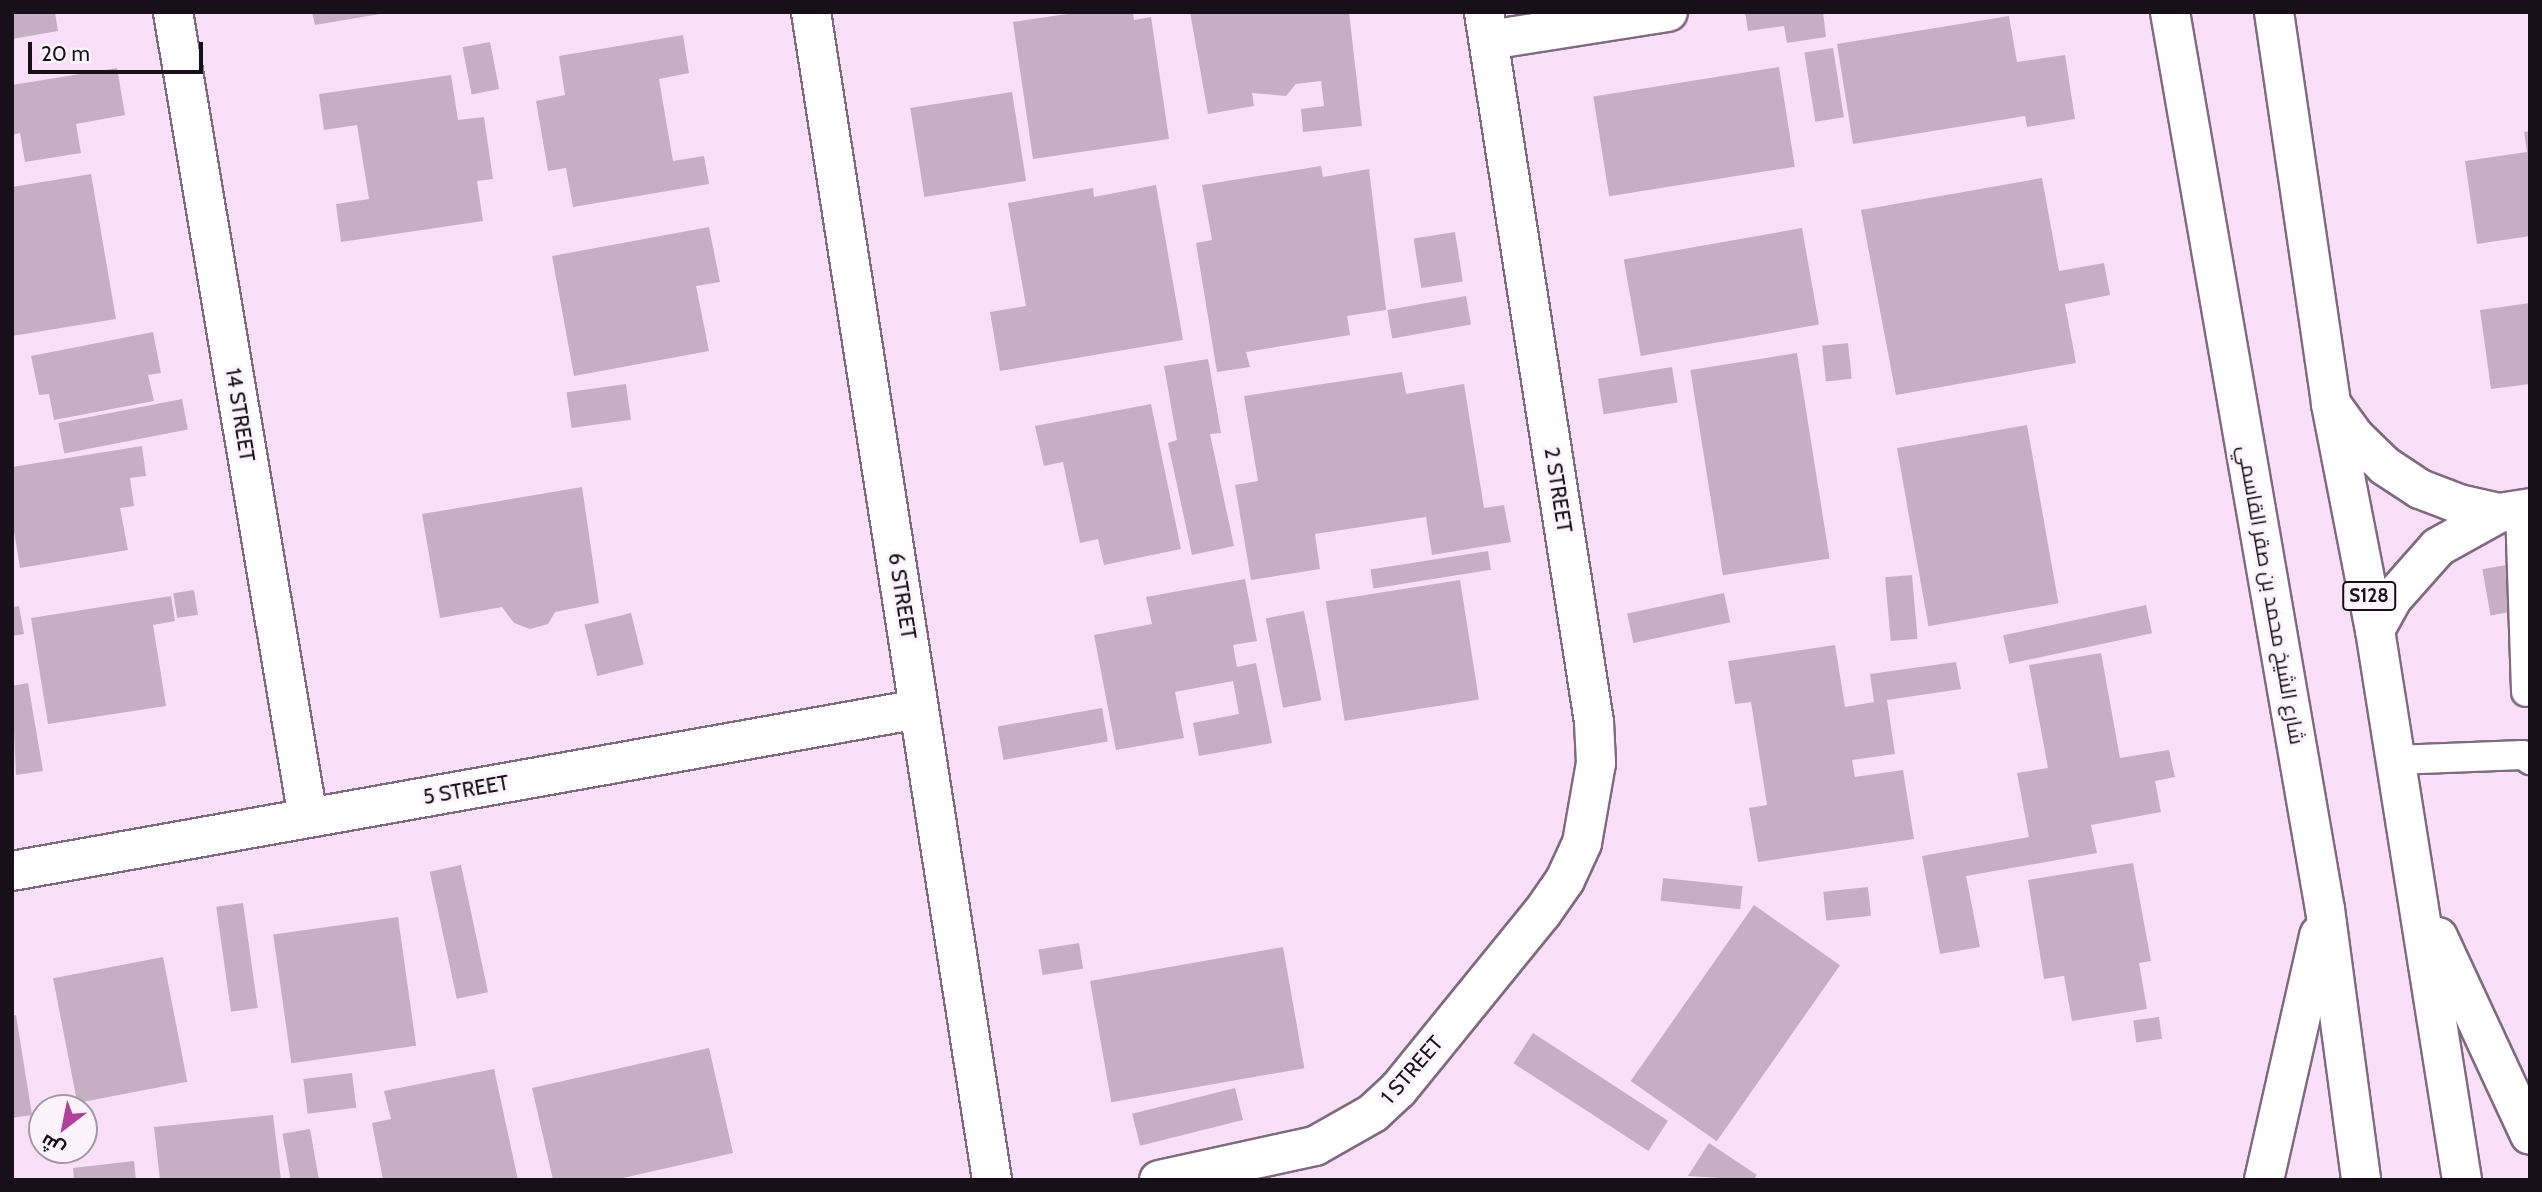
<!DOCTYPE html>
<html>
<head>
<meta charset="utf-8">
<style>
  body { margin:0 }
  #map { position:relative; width:2542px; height:1192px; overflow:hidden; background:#f9e0f8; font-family:Cabin,Cairo,sans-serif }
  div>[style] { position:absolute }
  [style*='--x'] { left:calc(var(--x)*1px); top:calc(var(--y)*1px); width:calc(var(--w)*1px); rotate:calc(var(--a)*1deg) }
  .building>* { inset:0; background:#c6afc5; transform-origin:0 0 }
  .roads { filter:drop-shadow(2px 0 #7f6a7f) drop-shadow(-2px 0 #7f6a7f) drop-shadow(0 2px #7f6a7f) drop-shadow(0 -2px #7f6a7f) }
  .service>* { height:28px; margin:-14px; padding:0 14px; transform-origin:14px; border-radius:14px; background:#fff }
  .minor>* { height:38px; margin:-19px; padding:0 19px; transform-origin:19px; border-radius:19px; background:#fff }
  .primary>* { height:38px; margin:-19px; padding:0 19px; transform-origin:19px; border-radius:19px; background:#fff }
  span { translate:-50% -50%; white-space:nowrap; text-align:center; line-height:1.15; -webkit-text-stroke:6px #fdf3fd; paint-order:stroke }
  .shield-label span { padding:2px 5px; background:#fdf3fd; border:2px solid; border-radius:5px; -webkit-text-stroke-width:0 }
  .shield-label { font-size:19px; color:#181018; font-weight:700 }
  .street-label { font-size:21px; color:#181018 }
  .frame { position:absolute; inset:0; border:14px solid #181018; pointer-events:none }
  .north { position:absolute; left:28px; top:1094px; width:70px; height:70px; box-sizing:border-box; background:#fdf3fd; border:2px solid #a198a1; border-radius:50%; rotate:212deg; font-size:19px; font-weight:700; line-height:28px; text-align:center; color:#181018 }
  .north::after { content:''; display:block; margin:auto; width:24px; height:32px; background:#b13f9b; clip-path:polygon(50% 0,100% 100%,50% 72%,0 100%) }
  .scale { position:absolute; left:28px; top:42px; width:175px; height:32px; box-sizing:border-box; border:4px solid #181018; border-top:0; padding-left:9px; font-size:21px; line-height:24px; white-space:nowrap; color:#181018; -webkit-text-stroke:5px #fdf3fd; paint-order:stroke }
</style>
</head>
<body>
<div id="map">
  <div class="building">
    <div style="clip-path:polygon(12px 12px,55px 12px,58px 31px,12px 39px)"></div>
    <div style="clip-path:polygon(312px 12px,380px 12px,380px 14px,315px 25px)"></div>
    <div style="clip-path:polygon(1081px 12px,1133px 12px,1134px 20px,1151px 17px,1169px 139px,1033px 159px,1013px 22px)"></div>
    <div style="clip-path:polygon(1190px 12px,1349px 12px,1362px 126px,1303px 132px,1301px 109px,1324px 106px,1321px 81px,1296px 84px,1286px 96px,1252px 93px,1254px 106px,1208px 114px)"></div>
    <div style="clip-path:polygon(1745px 12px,1823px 12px,1826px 37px,1787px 43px,1784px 26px,1748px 31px)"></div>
    <div style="clip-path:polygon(2009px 16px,2017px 62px,2065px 55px,2075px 119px,2027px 127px,2025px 116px,1853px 144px,1837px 44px)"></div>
    <div style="clip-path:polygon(683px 35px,689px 73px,659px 79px,666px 121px,673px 161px,704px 156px,709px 184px,573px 207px,566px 168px,548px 171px,536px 101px,565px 95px,559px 56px)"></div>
    <div style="left:490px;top:42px;width:48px;height:28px;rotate:79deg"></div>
    <div style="left:1833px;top:48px;width:70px;height:29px;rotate:81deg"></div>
    <div style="left:1779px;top:67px;width:101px;height:188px;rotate:81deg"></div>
    <div style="clip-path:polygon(117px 68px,125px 115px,76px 124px,81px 153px,25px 162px,20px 133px,12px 135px,12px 85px)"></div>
    <div style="clip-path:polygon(451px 75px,458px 120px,484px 117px,493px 179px,477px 181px,483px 221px,341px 242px,336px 204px,369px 199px,357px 125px,324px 130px,319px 94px)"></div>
    <div style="left:1012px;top:92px;width:90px;height:103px;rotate:81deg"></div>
    <div style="clip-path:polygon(2530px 131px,2530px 236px,2477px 244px,2465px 161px,2527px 152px,2524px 132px)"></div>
    <div style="clip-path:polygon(1321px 166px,1323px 177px,1369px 169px,1386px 310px,1347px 316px,1350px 335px,1246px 352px,1250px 367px,1217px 372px,1196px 243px,1212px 240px,1202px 185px)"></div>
    <div style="clip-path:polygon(91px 174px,116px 319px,12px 336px,12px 187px)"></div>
    <div style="clip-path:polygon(2042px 178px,2059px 271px,2104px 263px,2110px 295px,2065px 304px,2076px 363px,1896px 395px,1861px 210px)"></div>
    <div style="clip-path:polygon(1156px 185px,1183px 340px,1000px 371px,990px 312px,1026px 306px,1008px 203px,1093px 188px,1094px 197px)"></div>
    <div style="clip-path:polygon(709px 227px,720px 282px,696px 286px,709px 351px,574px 376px,552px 256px)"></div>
    <div style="left:1802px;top:228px;width:98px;height:181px;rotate:80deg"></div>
    <div style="left:1455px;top:232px;width:50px;height:42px;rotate:81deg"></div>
    <div style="left:1466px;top:296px;width:29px;height:80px;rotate:80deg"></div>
    <div style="clip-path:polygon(2530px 303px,2530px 384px,2491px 389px,2480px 310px)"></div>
    <div style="clip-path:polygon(153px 332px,161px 373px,148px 375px,154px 401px,54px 420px,49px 394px,39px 395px,31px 356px)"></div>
    <div style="left:1848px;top:343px;width:36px;height:26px;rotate:84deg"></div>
    <div style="left:1797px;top:353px;width:208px;height:108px;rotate:81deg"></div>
    <div style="clip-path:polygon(1208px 359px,1221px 433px,1210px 434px,1234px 546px,1192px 555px,1168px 443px,1177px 440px,1164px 366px)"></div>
    <div style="left:1672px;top:367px;width:36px;height:75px;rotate:81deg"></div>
    <div style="clip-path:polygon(1402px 372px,1406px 394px,1464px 384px,1484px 508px,1504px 505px,1511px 542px,1432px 555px,1426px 517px,1315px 534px,1320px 569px,1251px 580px,1235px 485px,1258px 481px,1244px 396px)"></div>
    <div style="left:626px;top:384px;width:36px;height:60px;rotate:82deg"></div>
    <div style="left:182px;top:399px;width:31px;height:126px;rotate:79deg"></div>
    <div style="clip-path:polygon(1151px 404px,1181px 549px,1104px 565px,1098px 539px,1080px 543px,1063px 462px,1044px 466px,1035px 426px)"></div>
    <div style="left:2027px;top:425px;width:181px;height:132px;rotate:80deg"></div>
    <div style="clip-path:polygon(142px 446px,146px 476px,130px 478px,134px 506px,120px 508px,128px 550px,20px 568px,12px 519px,12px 467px)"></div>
    <div style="clip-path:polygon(582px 487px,599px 603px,555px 612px,548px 624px,530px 629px,514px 623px,502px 607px,440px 618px,422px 514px)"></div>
    <div style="left:1488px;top:551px;width:19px;height:119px;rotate:81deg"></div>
    <div style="left:2506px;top:565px;width:47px;height:24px;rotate:80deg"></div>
    <div style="left:1912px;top:575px;width:64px;height:27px;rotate:85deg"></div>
    <div style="clip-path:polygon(1245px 579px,1257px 641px,1233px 645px,1237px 667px,1256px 663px,1272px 743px,1199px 756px,1193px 723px,1239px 714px,1233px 681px,1175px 692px,1184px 738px,1116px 750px,1094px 635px,1152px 624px,1146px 597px)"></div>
    <div style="left:1460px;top:580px;width:121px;height:136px;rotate:81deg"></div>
    <div style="left:194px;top:590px;width:25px;height:21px;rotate:81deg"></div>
    <div style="left:1724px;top:593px;width:30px;height:99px;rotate:78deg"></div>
    <div style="clip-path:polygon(171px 596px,175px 621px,153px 625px,166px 706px,48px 724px,31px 618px)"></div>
    <div style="left:2146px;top:605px;width:29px;height:146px;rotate:78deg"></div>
    <div style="clip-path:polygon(19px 606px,24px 634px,12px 636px,12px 607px)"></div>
    <div style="left:1304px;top:611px;width:91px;height:39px;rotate:79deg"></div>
    <div style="left:631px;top:613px;width:53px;height:48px;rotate:76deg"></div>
    <div style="clip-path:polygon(1835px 645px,1845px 707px,1874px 702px,1870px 674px,1956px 662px,1961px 689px,1887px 700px,1895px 754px,1852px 760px,1855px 777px,1903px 770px,1914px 839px,1758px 862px,1749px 808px,1767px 805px,1751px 702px,1735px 704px,1728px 661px)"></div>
    <div style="clip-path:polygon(2101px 653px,2120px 758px,2169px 750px,2175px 777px,2155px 781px,2161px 812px,2091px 825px,2097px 853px,1966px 876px,1980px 947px,1940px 954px,1922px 856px,2029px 837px,2017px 773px,2048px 768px,2029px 665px)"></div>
    <div style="clip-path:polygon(28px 683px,43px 771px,16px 775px,12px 686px)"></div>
    <div style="left:1102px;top:708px;width:34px;height:106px;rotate:80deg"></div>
    <div style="clip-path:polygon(2133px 863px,2151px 961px,2139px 963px,2147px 1009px,2072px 1021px,2064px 976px,2044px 979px,2028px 880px)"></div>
    <div style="left:461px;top:865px;width:130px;height:32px;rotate:78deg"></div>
    <div style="left:1663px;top:878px;width:80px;height:23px;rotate:6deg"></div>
    <div style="left:1868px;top:887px;width:29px;height:45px;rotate:84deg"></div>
    <div style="left:243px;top:903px;width:106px;height:27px;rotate:82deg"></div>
    <div style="left:1754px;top:905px;width:105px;height:215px;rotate:35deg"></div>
    <div style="left:398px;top:917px;width:130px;height:126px;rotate:82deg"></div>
    <div style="left:1079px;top:943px;width:26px;height:41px;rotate:81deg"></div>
    <div style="left:1283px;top:947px;width:123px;height:196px;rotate:80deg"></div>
    <div style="left:163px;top:957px;width:127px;height:112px;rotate:79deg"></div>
    <div style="clip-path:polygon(16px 1015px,32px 1115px,12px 1118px,12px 1016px)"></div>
    <div style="left:2159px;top:1017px;width:22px;height:26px;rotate:82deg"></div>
    <div style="left:1533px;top:1033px;width:161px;height:36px;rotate:33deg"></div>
    <div style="clip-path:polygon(709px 1048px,733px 1153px,614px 1180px,553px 1180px,532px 1088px)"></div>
    <div style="clip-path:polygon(494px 1069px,518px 1180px,383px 1180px,372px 1123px,391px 1119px,384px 1091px)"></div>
    <div style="left:352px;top:1073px;width:35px;height:49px;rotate:83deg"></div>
    <div style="left:1235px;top:1088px;width:33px;height:106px;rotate:76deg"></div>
    <div style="clip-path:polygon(273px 1115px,281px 1180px,160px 1180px,154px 1127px)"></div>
    <div style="left:310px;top:1129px;width:52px;height:28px;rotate:80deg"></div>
    <div style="clip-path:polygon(1709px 1143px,1757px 1175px,1753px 1180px,1688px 1176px)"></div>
    <div style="clip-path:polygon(134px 1161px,136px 1180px,74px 1180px,73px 1168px)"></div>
  </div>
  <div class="roads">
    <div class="service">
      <div style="--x:2520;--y:509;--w:183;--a:88.1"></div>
      <div style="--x:2395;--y:760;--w:128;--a:-2.2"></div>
      <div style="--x:2523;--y:755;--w:9;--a:36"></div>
    </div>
    <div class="minor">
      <div style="--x:173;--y:12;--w:817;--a:80.49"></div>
      <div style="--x:811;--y:12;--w:1182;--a:81.19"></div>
      <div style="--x:1489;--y:40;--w:181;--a:-8.9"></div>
      <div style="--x:2331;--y:404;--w:41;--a:54"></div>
      <div style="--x:2355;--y:437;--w:42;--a:44"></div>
      <div style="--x:2385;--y:466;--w:42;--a:33.3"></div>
      <div style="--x:2420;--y:489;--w:42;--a:21"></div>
      <div style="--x:2459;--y:504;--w:41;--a:12.7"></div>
      <div style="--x:2375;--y:630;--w:35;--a:-61"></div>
      <div style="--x:2392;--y:599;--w:69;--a:-48.5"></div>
      <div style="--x:2438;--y:547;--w:70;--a:-29.1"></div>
      <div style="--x:2499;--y:513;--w:31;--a:-9"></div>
      <div style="--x:12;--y:871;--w:921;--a:-10.13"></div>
      <div style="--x:1159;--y:1180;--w:160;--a:-12.3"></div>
      <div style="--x:1315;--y:1146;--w:67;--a:-29.6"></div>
      <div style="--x:1373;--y:1113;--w:34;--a:-43"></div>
      <div style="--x:1398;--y:1090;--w:228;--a:-50.9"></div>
      <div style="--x:1542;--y:913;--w:40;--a:-55.1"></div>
      <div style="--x:1565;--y:880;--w:41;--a:-65.3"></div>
      <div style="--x:1582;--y:843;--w:81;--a:-80.1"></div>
      <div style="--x:1596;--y:763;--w:41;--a:-92.8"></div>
      <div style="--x:1594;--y:722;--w:718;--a:-98.81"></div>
    </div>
    <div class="primary">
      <div style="--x:2170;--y:12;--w:910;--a:80.2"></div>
      <div style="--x:2325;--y:909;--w:273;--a:82.4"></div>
      <div style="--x:2274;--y:12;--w:396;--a:81.7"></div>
      <div style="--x:2331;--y:404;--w:230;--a:79"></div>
      <div style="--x:2375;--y:630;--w:557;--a:81.01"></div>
      <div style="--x:2438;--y:937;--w:218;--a:65.1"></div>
      <div style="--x:2264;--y:1180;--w:251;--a:-77.3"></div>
    </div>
  </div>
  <div class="shield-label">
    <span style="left:2369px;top:596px">S128</span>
  </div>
  <div class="street-label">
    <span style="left:240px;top:415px;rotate:81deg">14 STREET</span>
    <span style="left:1558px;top:490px;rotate:81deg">2 STREET</span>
    <span style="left:2271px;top:595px;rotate:80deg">شارع الشيخ محمد بن صقر القاسمي</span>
    <span style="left:902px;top:596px;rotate:81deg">6 STREET</span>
    <span style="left:466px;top:790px;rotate:-10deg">5 STREET</span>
    <span style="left:1412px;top:1070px;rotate:-49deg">1 STREET</span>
  </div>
  <div class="frame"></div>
  <div class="north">ش</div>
  <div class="scale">20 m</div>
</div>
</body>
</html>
